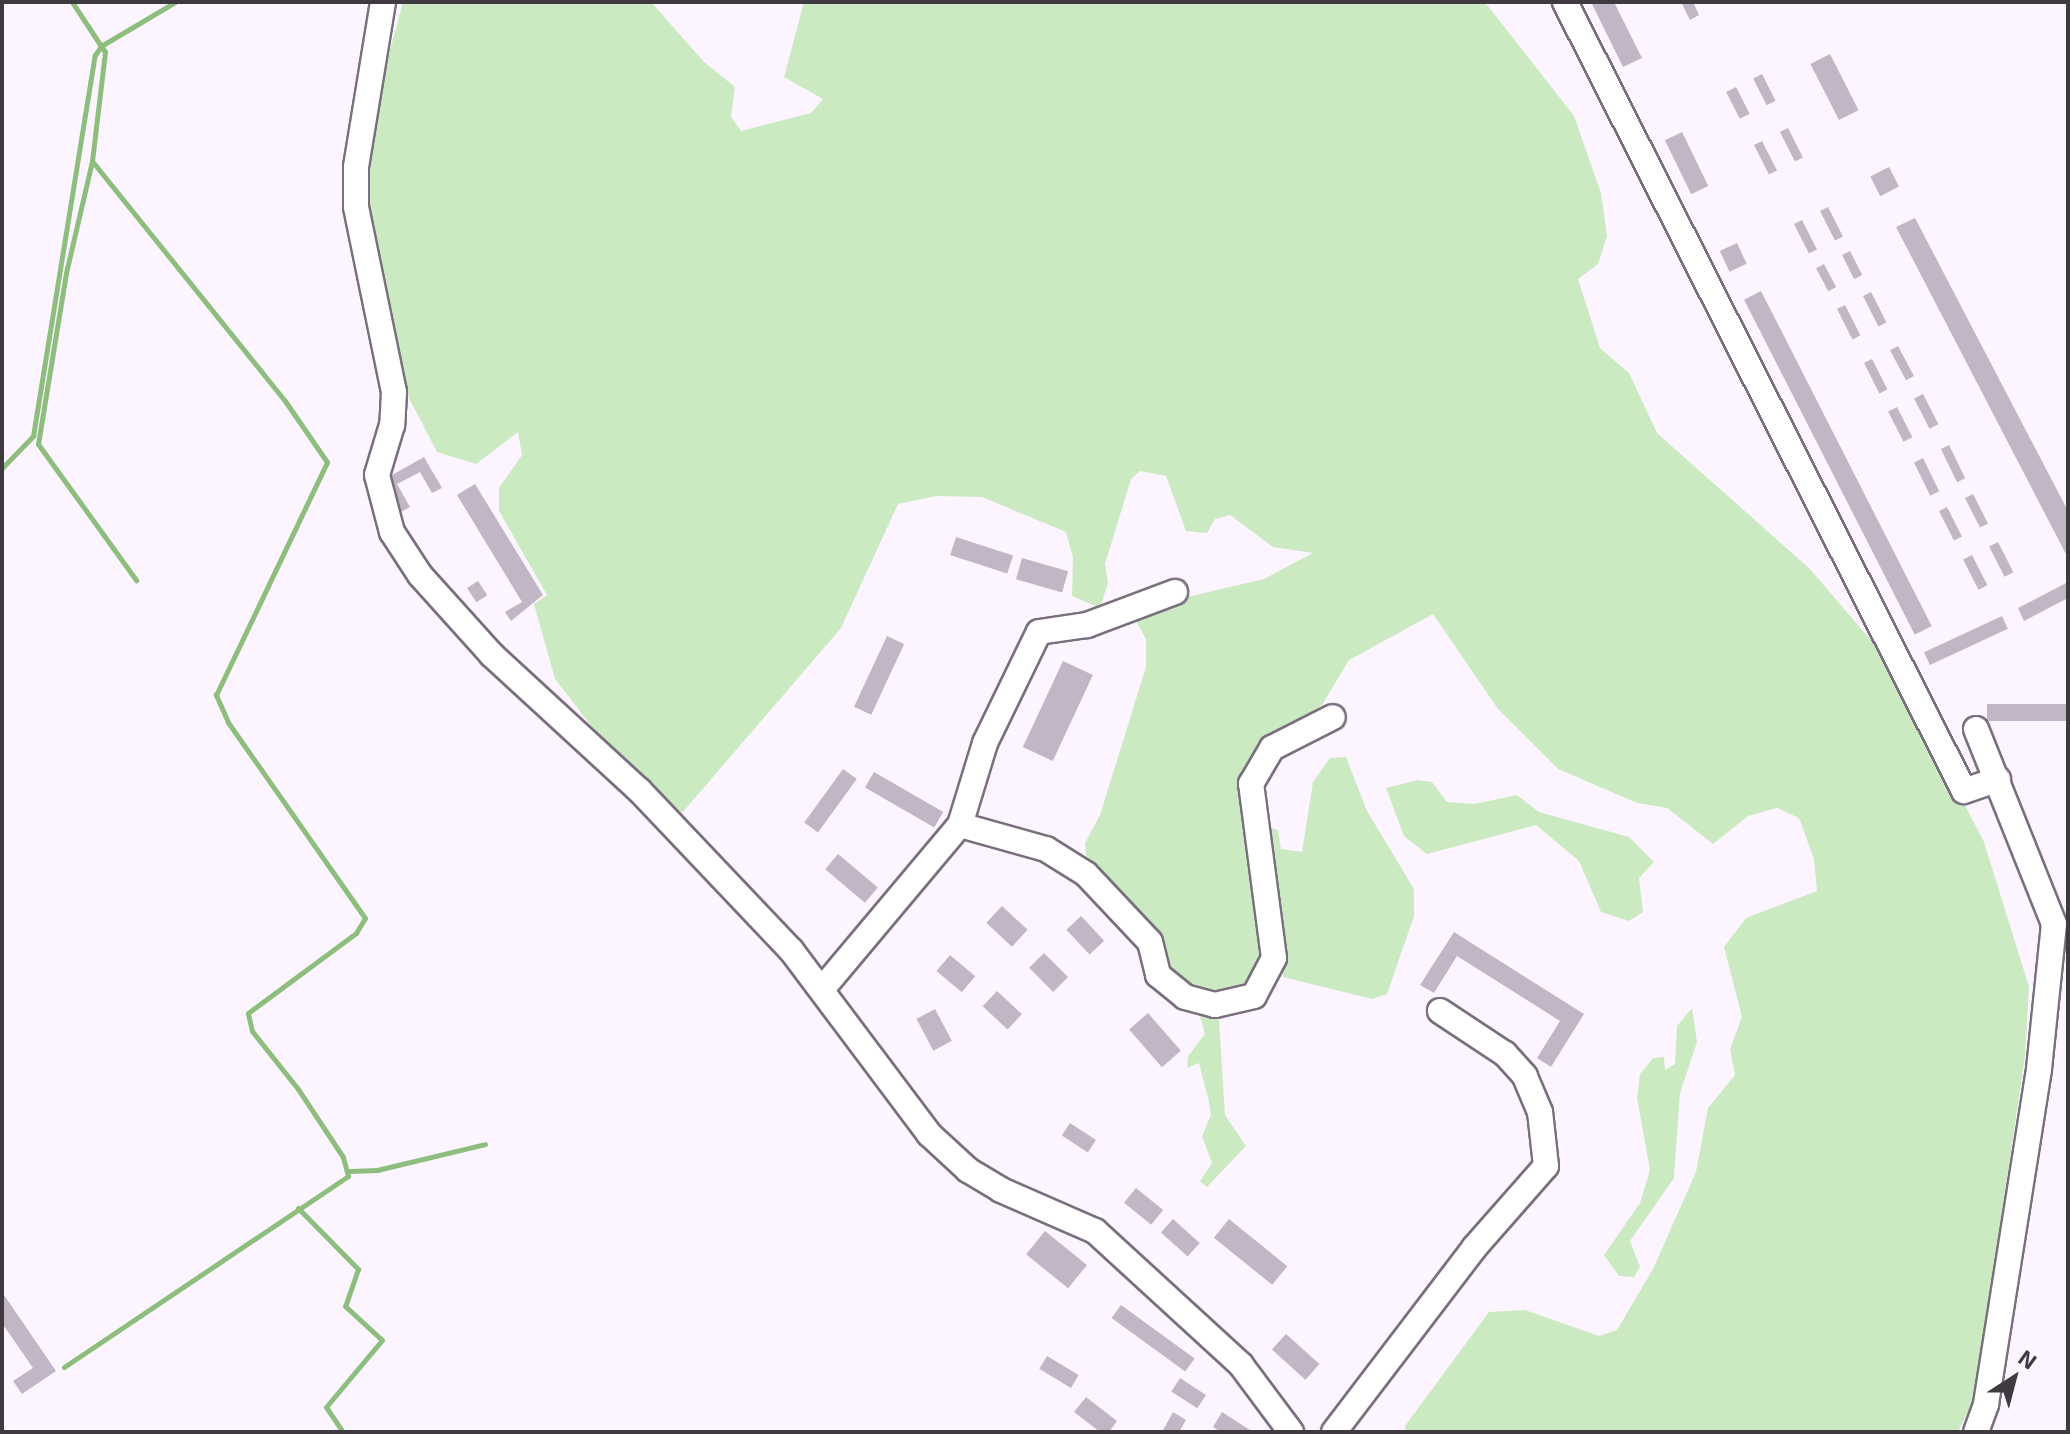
<!DOCTYPE html>
<html>
<head>
<meta charset="utf-8">
<style>
  body { margin:0 }
  #map { position:relative; width:2070px; height:1434px; overflow:hidden; background:#fcf5ff; font-family:"Exo 2",sans-serif }
  div>[style] { position:absolute }
  [style*='--x'] { left:calc(var(--x)*1px); top:calc(var(--y)*1px); width:calc(var(--w)*1px); rotate:calc(var(--a)*1deg) }
  .green>* { inset:0; background:#cbeac1 }
  .stream>* { height:5px; margin:-2.5px; padding:0 2.5px; transform-origin:2.5px; border-radius:2.5px; background:#8ebe7e }
  .building>* { inset:0; background:#c1b6c6; transform-origin:0 0 }
  .roads { filter:drop-shadow(2px 0 #796f7e) drop-shadow(-2px 0 #796f7e) drop-shadow(0 2px #796f7e) drop-shadow(0 -2px #796f7e) }
  .minor>* { height:24px; margin:-12px; padding:0 12px; transform-origin:12px; border-radius:12px; background:#fff }
  span { translate:-50% -50%; white-space:nowrap; text-align:center; line-height:1.15; -webkit-text-stroke:6px #fcf5ff; paint-order:stroke }
  .frame { position:absolute; inset:0; border:4px solid #3e3a40; pointer-events:none }
  .north { position:absolute; left:1974px; top:1338px; width:80px; height:80px; -webkit-text-stroke:6px #fcf5ff; paint-order:stroke; rotate:36deg; font-size:22px; font-weight:700; line-height:32px; text-align:center; color:#3e3a40 }
  .north::after { content:''; display:block; margin:auto; width:28px; height:36px; background:#3e3a40; clip-path:polygon(50% 0,100% 100%,50% 72%,0 100%) }
</style>
</head>
<body>
<div id="map">
  <div class="green">
    <div style="clip-path:polygon(403px 2px,651px 2px,704px 62px,735px 87px,731px 117px,741px 131px,811px 113px,823px 99px,784px 77px,804px 2px,1482px 2px,1488px 6px,1574px 116px,1601px 193px,1607px 236px,1598px 264px,1578px 279px,1600px 348px,1629px 373px,1657px 433px,1809px 568px,1893px 666px,1984px 842px,2029px 987px,2025px 1056px,1991px 1286px,1973px 1400px,1958px 1432px,1406px 1432px,1405px 1426px,1489px 1312px,1525px 1310px,1599px 1336px,1617px 1330px,1653px 1269px,1696px 1172px,1708px 1108px,1735px 1075px,1730px 1049px,1742px 1017px,1724px 947px,1746px 918px,1817px 891px,1814px 859px,1799px 818px,1777px 808px,1748px 816px,1713px 844px,1667px 808px,1637px 803px,1558px 769px,1498px 709px,1433px 614px,1349px 660px,1322px 705px,1256px 753px,1267px 955px,1251px 984px,1226px 996px,1177px 985px,1133px 907px,1086px 855px,1085px 843px,1100px 815px,1146px 667px,1146px 639px,1133px 616px,1153px 605px,1264px 579px,1313px 553px,1273px 547px,1230px 515px,1215px 519px,1207px 533px,1186px 531px,1166px 476px,1140px 471px,1131px 479px,1105px 564px,1108px 583px,1100px 608px,1072px 596px,1073px 558px,1066px 532px,982px 497px,936px 496px,898px 504px,841px 628px,682px 813px,620px 763px,555px 679px,534px 604px,547px 595px,499px 511px,499px 488px,522px 455px,518px 432px,476px 464px,437px 452px,409px 398px,388px 327px,366px 196px,385px 69px)"></div>
    <div style="clip-path:polygon(1346px 757px,1367px 811px,1414px 889px,1414px 916px,1387px 994px,1372px 999px,1283px 977px,1283px 924px,1264px 825px,1278px 830px,1281px 849px,1302px 852px,1313px 782px,1330px 758px)"></div>
    <div style="clip-path:polygon(1418px 780px,1432px 782px,1447px 802px,1474px 804px,1517px 795px,1539px 812px,1629px 837px,1654px 862px,1639px 878px,1643px 912px,1629px 921px,1601px 912px,1579px 861px,1536px 825px,1427px 854px,1404px 836px,1386px 788px)"></div>
    <div style="clip-path:polygon(1692px 1008px,1697px 1042px,1680px 1093px,1674px 1178px,1630px 1241px,1640px 1267px,1634px 1277px,1619px 1276px,1604px 1255px,1640px 1203px,1650px 1170px,1637px 1098px,1640px 1074px,1653px 1058px,1664px 1057px,1665px 1070px,1675px 1064px,1677px 1026px)"></div>
    <div style="clip-path:polygon(1199px 1012px,1219px 1020px,1225px 1115px,1246px 1146px,1207px 1187px,1200px 1181px,1212px 1163px,1202px 1136px,1211px 1115px,1209px 1102px,1199px 1063px,1187px 1068px,1188px 1056px,1205px 1034px)"></div>
  </div>
  <div class="stream">
    <div style="--x:92;--y:161;--w:115;--a:103.1"></div>
    <div style="--x:66;--y:273;--w:173;--a:99.3"></div>
    <div style="--x:38;--y:444;--w:168;--a:54.2"></div>
    <div style="--x:2;--y:468;--w:45;--a:-45.9"></div>
    <div style="--x:33;--y:436;--w:386;--a:-80.8"></div>
    <div style="--x:95;--y:55;--w:11;--a:-56"></div>
    <div style="--x:101;--y:46;--w:86;--a:-30.7"></div>
    <div style="--x:350;--y:1171;--w:27;--a:-2"></div>
    <div style="--x:377;--y:1170;--w:111;--a:-13.5"></div>
    <div style="--x:298;--y:1208;--w:86;--a:45.5"></div>
    <div style="--x:358;--y:1269;--w:39;--a:109"></div>
    <div style="--x:345;--y:1306;--w:50;--a:42.6"></div>
    <div style="--x:382;--y:1340;--w:87;--a:129.9"></div>
    <div style="--x:326;--y:1407;--w:30;--a:56"></div>
    <div style="--x:64;--y:1367;--w:342;--a:-33.9"></div>
    <div style="--x:348;--y:1176;--w:20;--a:-105"></div>
    <div style="--x:343;--y:1157;--w:82;--a:-123.5"></div>
    <div style="--x:298;--y:1089;--w:74;--a:-128.4"></div>
    <div style="--x:252;--y:1031;--w:18;--a:-103"></div>
    <div style="--x:248;--y:1013;--w:134;--a:-36.5"></div>
    <div style="--x:356;--y:933;--w:17;--a:-59"></div>
    <div style="--x:365;--y:918;--w:239;--a:-125"></div>
    <div style="--x:228;--y:722;--w:30;--a:-114"></div>
    <div style="--x:216;--y:695;--w:258;--a:-64.5"></div>
    <div style="--x:327;--y:462;--w:74;--a:-124.5"></div>
    <div style="--x:285;--y:401;--w:308;--a:-128.8"></div>
    <div style="--x:92;--y:161;--w:110;--a:-83.2"></div>
    <div style="--x:105;--y:52;--w:60;--a:-123.4"></div>
  </div>
  <div class="building">
    <div style="clip-path:polygon(1591px 2px,1614px 2px,1642px 58px,1623px 67px)"></div>
    <div style="clip-path:polygon(1681px 2px,1693px 2px,1699px 15px,1690px 20px)"></div>
    <div style="left:1830px;top:54px;width:63px;height:22px;rotate:63deg"></div>
    <div style="left:1762px;top:74px;width:30px;height:10px;rotate:63deg"></div>
    <div style="left:1736px;top:87px;width:30px;height:11px;rotate:63deg"></div>
    <div style="left:1788px;top:128px;width:33px;height:9px;rotate:63deg"></div>
    <div style="left:1682px;top:132px;width:60px;height:19px;rotate:64deg"></div>
    <div style="left:1762px;top:141px;width:33px;height:9px;rotate:63deg"></div>
    <div style="left:1889px;top:167px;width:22px;height:21px;rotate:63deg"></div>
    <div style="left:1828px;top:207px;width:33px;height:9px;rotate:63deg"></div>
    <div style="clip-path:polygon(1915px 218px,2068px 511px,2068px 558px,1896px 227px)"></div>
    <div style="left:1802px;top:220px;width:33px;height:9px;rotate:63deg"></div>
    <div style="left:1737px;top:243px;width:23px;height:19px;rotate:65deg"></div>
    <div style="left:1850px;top:251px;width:27px;height:9px;rotate:63deg"></div>
    <div style="left:1824px;top:264px;width:26px;height:9px;rotate:62deg"></div>
    <div style="left:1761px;top:291px;width:376px;height:19px;rotate:63deg"></div>
    <div style="left:1871px;top:292px;width:34px;height:9px;rotate:63deg"></div>
    <div style="left:1845px;top:305px;width:34px;height:9px;rotate:63deg"></div>
    <div style="left:1898px;top:346px;width:34px;height:9px;rotate:62deg"></div>
    <div style="left:1872px;top:359px;width:34px;height:9px;rotate:63deg"></div>
    <div style="left:1923px;top:394px;width:34px;height:10px;rotate:63deg"></div>
    <div style="left:1897px;top:407px;width:34px;height:10px;rotate:63deg"></div>
    <div style="left:1949px;top:445px;width:37px;height:9px;rotate:64deg"></div>
    <div style="clip-path:polygon(424px 457px,442px 488px,432px 493px,420px 472px,397px 484px,410px 507px,401px 512px,383px 480px)"></div>
    <div style="left:1923px;top:458px;width:37px;height:10px;rotate:64deg"></div>
    <div style="clip-path:polygon(475px 484px,543px 595px,511px 621px,505px 612px,522px 602px,457px 495px)"></div>
    <div style="left:1973px;top:494px;width:33px;height:9px;rotate:63deg"></div>
    <div style="left:1947px;top:507px;width:33px;height:9px;rotate:63deg"></div>
    <div style="left:956px;top:537px;width:60px;height:19px;rotate:18deg"></div>
    <div style="left:1998px;top:542px;width:34px;height:10px;rotate:63deg"></div>
    <div style="left:1972px;top:555px;width:34px;height:10px;rotate:63deg"></div>
    <div style="left:1022px;top:558px;width:48px;height:22px;rotate:16deg"></div>
    <div style="left:478px;top:581px;width:17px;height:13px;rotate:57deg"></div>
    <div style="clip-path:polygon(2068px 582px,2068px 598px,2024px 621px,2018px 608px)"></div>
    <div style="left:2002px;top:616px;width:14px;height:86px;rotate:65deg"></div>
    <div style="left:887px;top:636px;width:19px;height:78px;rotate:25deg"></div>
    <div style="left:1063px;top:661px;width:33px;height:95px;rotate:25deg"></div>
    <div style="left:2068px;top:704px;width:17px;height:81px;rotate:90deg"></div>
    <div style="left:843px;top:769px;width:17px;height:66px;rotate:36deg"></div>
    <div style="left:874px;top:772px;width:80px;height:18px;rotate:30deg"></div>
    <div style="left:838px;top:854px;width:52px;height:20px;rotate:40deg"></div>
    <div style="left:1002px;top:906px;width:35px;height:23px;rotate:43deg"></div>
    <div style="left:1081px;top:916px;width:34px;height:20px;rotate:47deg"></div>
    <div style="clip-path:polygon(1454px 932px,1584px 1014px,1551px 1067px,1537px 1058px,1560px 1021px,1457px 956px,1434px 993px,1420px 985px)"></div>
    <div style="left:1044px;top:953px;width:34px;height:21px;rotate:45deg"></div>
    <div style="left:950px;top:955px;width:33px;height:21px;rotate:40deg"></div>
    <div style="left:997px;top:991px;width:34px;height:21px;rotate:43deg"></div>
    <div style="left:935px;top:1009px;width:36px;height:21px;rotate:62deg"></div>
    <div style="left:1148px;top:1013px;width:50px;height:25px;rotate:49deg"></div>
    <div style="left:1070px;top:1123px;width:31px;height:15px;rotate:33deg"></div>
    <div style="left:1136px;top:1188px;width:35px;height:19px;rotate:39deg"></div>
    <div style="left:1173px;top:1219px;width:36px;height:18px;rotate:42deg"></div>
    <div style="left:1229px;top:1219px;width:75px;height:24px;rotate:39deg"></div>
    <div style="left:1045px;top:1231px;width:54px;height:30px;rotate:39deg"></div>
    <div style="clip-path:polygon(4px 1295px,56px 1371px,22px 1394px,13px 1381px,33px 1368px,2px 1323px)"></div>
    <div style="left:1121px;top:1305px;width:91px;height:16px;rotate:36deg"></div>
    <div style="left:1286px;top:1334px;width:45px;height:21px;rotate:42deg"></div>
    <div style="left:1047px;top:1356px;width:37px;height:15px;rotate:31deg"></div>
    <div style="left:1180px;top:1378px;width:31px;height:16px;rotate:33deg"></div>
    <div style="clip-path:polygon(1086px 1397px,1117px 1421px,1109px 1432px,1100px 1432px,1074px 1412px)"></div>
    <div style="clip-path:polygon(1173px 1412px,1186px 1420px,1179px 1432px,1162px 1432px)"></div>
    <div style="clip-path:polygon(1222px 1412px,1253px 1432px,1221px 1432px,1213px 1427px)"></div>
  </div>
  <div class="roads">
    <div class="minor">
      <div style="--x:383;--y:2;--w:167;--a:99.3"></div>
      <div style="--x:356;--y:167;--w:40;--a:90"></div>
      <div style="--x:356;--y:207;--w:189;--a:78.4"></div>
      <div style="--x:394;--y:392;--w:33;--a:93"></div>
      <div style="--x:392;--y:425;--w:52;--a:106.7"></div>
      <div style="--x:377;--y:475;--w:59;--a:75.3"></div>
      <div style="--x:392;--y:532;--w:51;--a:56.9"></div>
      <div style="--x:420;--y:575;--w:108;--a:48"></div>
      <div style="--x:492;--y:655;--w:200;--a:42.6"></div>
      <div style="--x:639;--y:790;--w:221;--a:46.5"></div>
      <div style="--x:791;--y:950;--w:230;--a:53.1"></div>
      <div style="--x:929;--y:1134;--w:53;--a:42.7"></div>
      <div style="--x:968;--y:1170;--w:39;--a:31"></div>
      <div style="--x:1001;--y:1190;--w:103;--a:23.6"></div>
      <div style="--x:1095;--y:1231;--w:198;--a:42.5"></div>
      <div style="--x:1241;--y:1365;--w:84;--a:53.3"></div>
      <div style="--x:1565;--y:2;--w:884;--a:63.17"></div>
      <div style="--x:1964;--y:791;--w:36;--a:-19"></div>
      <div style="--x:960;--y:825;--w:86;--a:-73"></div>
      <div style="--x:985;--y:743;--w:123;--a:-64.1"></div>
      <div style="--x:1039;--y:632;--w:49;--a:-8.3"></div>
      <div style="--x:1087;--y:625;--w:94;--a:-20.6"></div>
      <div style="--x:823;--y:988;--w:213;--a:-50"></div>
      <div style="--x:960;--y:825;--w:89;--a:15.6"></div>
      <div style="--x:1046;--y:849;--w:47;--a:32"></div>
      <div style="--x:1086;--y:874;--w:93;--a:46.7"></div>
      <div style="--x:1150;--y:942;--w:34;--a:76"></div>
      <div style="--x:1158;--y:975;--w:35;--a:39"></div>
      <div style="--x:1185;--y:997;--w:31;--a:15"></div>
      <div style="--x:1215;--y:1005;--w:40;--a:-13"></div>
      <div style="--x:1254;--y:996;--w:43;--a:-62.2"></div>
      <div style="--x:1274;--y:958;--w:176;--a:-97.5"></div>
      <div style="--x:1251;--y:784;--w:42;--a:-59.7"></div>
      <div style="--x:1272;--y:748;--w:68;--a:-26.9"></div>
      <div style="--x:1334;--y:1432;--w:231;--a:-52.7"></div>
      <div style="--x:1474;--y:1248;--w:109;--a:-48.7"></div>
      <div style="--x:1546;--y:1166;--w:54;--a:-96.3"></div>
      <div style="--x:1540;--y:1112;--w:39;--a:-113"></div>
      <div style="--x:1525;--y:1076;--w:30;--a:-132"></div>
      <div style="--x:1505;--y:1054;--w:78;--a:-146.5"></div>
      <div style="--x:1976;--y:1432;--w:30;--a:-70"></div>
      <div style="--x:1986;--y:1404;--w:339;--a:-81"></div>
      <div style="--x:2039;--y:1069;--w:146;--a:-84.1"></div>
      <div style="--x:2054;--y:924;--w:210;--a:-111.8"></div>
    </div>
  </div>
  <div class="frame"></div>
  <div class="north">N</div>
</div>
</body>
</html>
